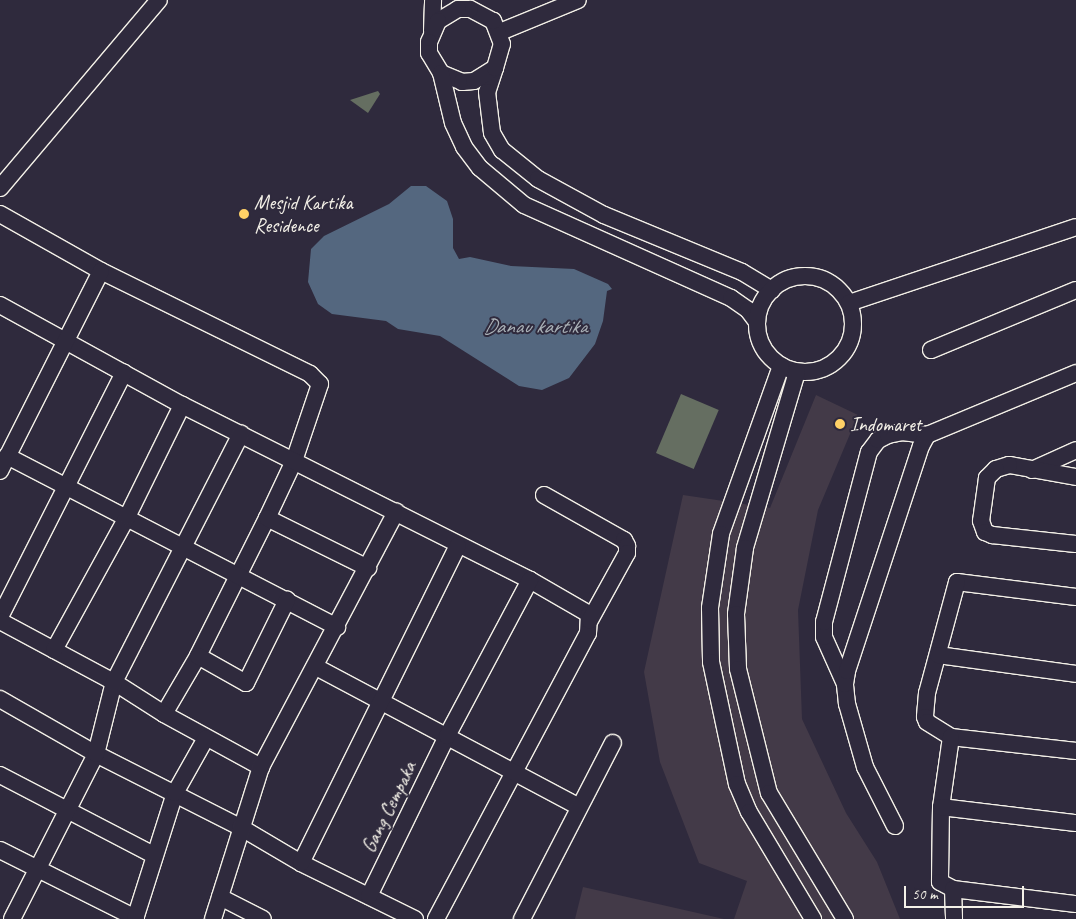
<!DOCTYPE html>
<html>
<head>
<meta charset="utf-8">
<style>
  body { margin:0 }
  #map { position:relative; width:1076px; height:919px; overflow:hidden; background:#2f2a3d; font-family:Caveat,sans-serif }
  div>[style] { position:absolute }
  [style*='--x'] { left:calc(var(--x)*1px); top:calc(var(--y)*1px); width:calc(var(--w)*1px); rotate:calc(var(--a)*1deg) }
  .built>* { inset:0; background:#433a48 }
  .green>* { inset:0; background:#656e61; transform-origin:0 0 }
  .water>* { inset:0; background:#54677f }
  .roads { filter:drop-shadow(1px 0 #f4f1e8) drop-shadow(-1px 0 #f4f1e8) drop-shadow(0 1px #f4f1e8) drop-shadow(0 -1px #f4f1e8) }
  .minor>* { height:16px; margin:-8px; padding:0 8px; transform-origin:8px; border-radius:8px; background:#2f2a3d }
  .minor>.ring { margin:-8px; padding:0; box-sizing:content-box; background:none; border:16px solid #2f2a3d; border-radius:50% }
  .dots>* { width:14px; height:14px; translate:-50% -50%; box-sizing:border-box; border:2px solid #2f2a3d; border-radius:50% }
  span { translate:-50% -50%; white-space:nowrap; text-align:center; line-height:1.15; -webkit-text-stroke:4px #2f2a3d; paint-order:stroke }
  .poi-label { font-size:20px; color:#f4f1e8 }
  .left { translate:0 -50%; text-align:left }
  .street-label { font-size:20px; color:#f4f1e8 }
  .water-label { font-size:21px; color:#acb3b9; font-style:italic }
  .scale { position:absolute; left:904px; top:886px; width:120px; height:22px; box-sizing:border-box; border:2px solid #f4f1e8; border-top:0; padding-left:6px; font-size:15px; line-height:18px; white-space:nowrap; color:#f4f1e8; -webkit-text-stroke:4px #2f2a3d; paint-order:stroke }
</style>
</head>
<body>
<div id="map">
  <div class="built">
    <div style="clip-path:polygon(816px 395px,858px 415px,818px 510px,798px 610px,802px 719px,846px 813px,877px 862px,900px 919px,734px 919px,747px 881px,699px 863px,660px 762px,644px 672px,683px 495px,770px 508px)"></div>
    <div style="clip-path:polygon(583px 887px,724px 919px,575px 919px)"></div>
  </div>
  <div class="green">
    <div style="clip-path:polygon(378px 91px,380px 94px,368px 113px,350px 100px)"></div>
    <div style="left:681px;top:394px;width:41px;height:64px;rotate:23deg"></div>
  </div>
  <div class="water">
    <div style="clip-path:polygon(411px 186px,426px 186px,447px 201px,453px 219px,453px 248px,459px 259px,470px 257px,511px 266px,574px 269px,608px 284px,612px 289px,607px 291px,603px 321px,595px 344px,569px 378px,542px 390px,519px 386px,440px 336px,398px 329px,386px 321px,332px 314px,318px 304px,308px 282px,311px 249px,324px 236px,389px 204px)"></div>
  </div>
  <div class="roads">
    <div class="minor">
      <div style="--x:432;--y:31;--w:31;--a:-88"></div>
      <div style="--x:500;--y:32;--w:84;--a:-22.3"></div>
      <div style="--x:495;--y:68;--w:25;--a:108"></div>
      <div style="--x:487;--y:92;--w:41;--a:83"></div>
      <div style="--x:492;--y:133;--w:20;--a:60"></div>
      <div style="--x:502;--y:150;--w:46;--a:38.9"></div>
      <div style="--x:538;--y:179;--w:75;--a:28.6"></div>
      <div style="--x:604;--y:215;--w:149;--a:22.4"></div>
      <div style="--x:742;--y:272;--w:35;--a:31"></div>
      <div style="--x:441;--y:73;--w:23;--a:23"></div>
      <div style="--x:462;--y:82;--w:12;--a:-5"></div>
      <div style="--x:474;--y:81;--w:25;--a:-32"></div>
      <div style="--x:495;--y:68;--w:25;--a:-74"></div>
      <div style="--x:502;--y:44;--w:25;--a:-111"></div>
      <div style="--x:493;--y:21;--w:26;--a:-152"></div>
      <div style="--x:470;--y:9;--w:12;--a:180"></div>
      <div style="--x:458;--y:9;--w:23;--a:149"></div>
      <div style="--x:438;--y:21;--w:23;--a:113"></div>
      <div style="--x:429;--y:42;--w:11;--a:90"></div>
      <div style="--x:429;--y:53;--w:23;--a:59"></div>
      <div style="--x:441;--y:73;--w:51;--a:76.5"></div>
      <div style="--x:453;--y:123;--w:26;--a:65"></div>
      <div style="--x:464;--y:147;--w:26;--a:53"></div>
      <div style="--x:480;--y:168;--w:57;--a:40.1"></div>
      <div style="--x:524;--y:205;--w:227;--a:24.2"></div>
      <div style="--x:731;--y:298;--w:21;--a:35"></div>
      <div style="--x:748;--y:310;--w:15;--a:53"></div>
      <div style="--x:0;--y:188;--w:246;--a:-49.8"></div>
      <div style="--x:0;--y:214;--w:116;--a:29.4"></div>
      <div style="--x:101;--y:271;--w:233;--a:26.2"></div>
      <div style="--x:310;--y:374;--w:14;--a:45"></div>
      <div style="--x:320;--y:384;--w:81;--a:108.7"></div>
      <div style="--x:294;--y:461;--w:63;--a:115.3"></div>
      <div style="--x:267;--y:518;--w:154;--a:116.6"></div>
      <div style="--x:198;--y:656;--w:67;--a:120.4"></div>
      <div class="ring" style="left:757px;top:276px;width:80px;height:80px"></div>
      <div style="--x:849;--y:303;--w:239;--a:-18.5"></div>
      <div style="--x:0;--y:305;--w:208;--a:28.8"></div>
      <div style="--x:182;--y:405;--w:390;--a:26.7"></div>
      <div style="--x:530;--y:580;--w:68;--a:30"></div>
      <div style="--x:589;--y:614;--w:19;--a:93"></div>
      <div style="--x:588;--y:633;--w:324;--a:118"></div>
      <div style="--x:931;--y:350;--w:157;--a:-22.5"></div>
      <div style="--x:781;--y:366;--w:178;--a:109.7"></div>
      <div style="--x:721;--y:534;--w:75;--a:98.5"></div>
      <div style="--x:710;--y:608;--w:54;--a:88.9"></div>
      <div style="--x:711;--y:662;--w:125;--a:78"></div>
      <div style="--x:737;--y:784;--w:30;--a:67"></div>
      <div style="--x:749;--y:812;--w:125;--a:59.1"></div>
      <div style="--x:797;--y:372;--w:184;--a:106.5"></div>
      <div style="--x:745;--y:548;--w:67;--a:97.8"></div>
      <div style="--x:736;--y:614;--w:55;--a:87.9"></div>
      <div style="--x:738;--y:669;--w:128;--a:76"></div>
      <div style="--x:769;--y:793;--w:147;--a:58.9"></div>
      <div style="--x:7;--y:456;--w:372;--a:27.4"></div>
      <div style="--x:1032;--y:470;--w:48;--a:-24.4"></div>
      <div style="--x:0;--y:471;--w:224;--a:-63.2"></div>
      <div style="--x:1076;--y:477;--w:68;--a:-169.8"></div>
      <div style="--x:1009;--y:465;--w:14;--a:163"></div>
      <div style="--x:996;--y:469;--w:13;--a:135"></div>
      <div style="--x:987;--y:478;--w:43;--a:97.9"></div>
      <div style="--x:981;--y:521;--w:12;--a:70"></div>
      <div style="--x:985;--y:532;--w:8;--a:23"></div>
      <div style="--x:992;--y:535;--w:84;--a:6.1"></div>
      <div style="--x:544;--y:495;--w:92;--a:29.4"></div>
      <div style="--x:624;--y:540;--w:7;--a:63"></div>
      <div style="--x:627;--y:546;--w:7;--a:90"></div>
      <div style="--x:627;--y:553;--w:77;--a:118.9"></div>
      <div style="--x:267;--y:518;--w:113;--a:26.3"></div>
      <div style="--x:1076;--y:597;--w:120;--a:-172.8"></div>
      <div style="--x:957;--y:582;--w:115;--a:105.1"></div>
      <div style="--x:927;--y:693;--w:24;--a:95"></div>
      <div style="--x:925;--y:717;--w:5;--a:68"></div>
      <div style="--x:927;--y:722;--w:28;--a:32"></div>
      <div style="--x:951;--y:737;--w:126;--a:6.4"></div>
      <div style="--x:0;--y:617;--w:274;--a:-63.1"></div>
      <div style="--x:0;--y:621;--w:129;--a:28.2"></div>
      <div style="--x:114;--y:682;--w:59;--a:32.6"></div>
      <div style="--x:164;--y:714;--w:111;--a:28.7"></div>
      <div style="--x:54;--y:650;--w:152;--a:-61.2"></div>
      <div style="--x:127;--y:517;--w:125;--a:-63.8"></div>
      <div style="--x:938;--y:655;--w:139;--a:7.8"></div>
      <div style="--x:198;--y:656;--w:55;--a:29.4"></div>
      <div style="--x:246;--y:683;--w:93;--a:-63.7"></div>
      <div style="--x:316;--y:667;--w:298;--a:28"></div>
      <div style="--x:845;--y:684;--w:51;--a:-114.1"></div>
      <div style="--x:824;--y:637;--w:15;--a:-90"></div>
      <div style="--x:824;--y:622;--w:176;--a:-75.2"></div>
      <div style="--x:869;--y:452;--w:15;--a:-53"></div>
      <div style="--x:878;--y:440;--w:11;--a:-27"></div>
      <div style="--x:888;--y:435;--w:14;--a:-12"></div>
      <div style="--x:902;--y:432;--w:25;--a:7"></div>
      <div style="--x:0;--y:699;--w:111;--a:29.8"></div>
      <div style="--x:96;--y:754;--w:161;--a:26.9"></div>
      <div style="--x:240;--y:827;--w:71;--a:30.5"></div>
      <div style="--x:301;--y:863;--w:127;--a:26.2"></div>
      <div style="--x:951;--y:737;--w:71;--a:98.1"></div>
      <div style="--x:941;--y:807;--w:75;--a:90.8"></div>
      <div style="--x:940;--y:882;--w:15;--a:28"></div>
      <div style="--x:953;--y:889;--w:124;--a:7"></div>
      <div style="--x:0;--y:775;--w:174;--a:27.5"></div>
      <div style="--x:941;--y:807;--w:136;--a:6.8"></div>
      <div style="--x:895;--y:826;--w:66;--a:-117"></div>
      <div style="--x:865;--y:767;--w:66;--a:-105.9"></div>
      <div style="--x:847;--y:704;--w:20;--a:-96"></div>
      <div style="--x:845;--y:684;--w:13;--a:-81"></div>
      <div style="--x:847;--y:671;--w:237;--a:-71.8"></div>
      <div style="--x:921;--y:446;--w:13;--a:-61"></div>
      <div style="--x:927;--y:435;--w:161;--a:-22.6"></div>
      <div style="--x:0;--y:850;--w:152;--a:26.6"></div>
      <div style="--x:301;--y:863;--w:354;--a:-63.7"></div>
      <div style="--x:953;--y:889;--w:30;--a:88"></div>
      <div style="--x:369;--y:896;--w:178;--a:-64"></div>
      <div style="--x:447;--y:736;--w:177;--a:-62"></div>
      <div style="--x:220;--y:897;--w:48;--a:27.1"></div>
      <div style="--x:12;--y:919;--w:185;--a:-63"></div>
      <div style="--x:96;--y:754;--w:74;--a:-76"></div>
      <div style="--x:114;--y:682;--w:279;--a:-62.9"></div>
      <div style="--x:135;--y:919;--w:132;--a:-72.4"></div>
      <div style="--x:175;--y:793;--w:63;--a:-60.6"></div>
      <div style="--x:213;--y:919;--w:159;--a:-72.5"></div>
      <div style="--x:261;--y:767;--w:289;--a:-62.1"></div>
      <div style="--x:522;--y:919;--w:198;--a:-62.7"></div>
    </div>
  </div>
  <div class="dots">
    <div style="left:244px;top:214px;background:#ffd166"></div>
    <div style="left:840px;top:424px;background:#ffd166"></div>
  </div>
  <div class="poi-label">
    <span class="left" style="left:254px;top:214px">Mesjid Kartika<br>Residence</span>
    <span class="left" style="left:850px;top:424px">Indomaret</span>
  </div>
  <div class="street-label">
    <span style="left:389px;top:807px;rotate:-64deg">Gang Cempaka</span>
  </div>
  <div class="water-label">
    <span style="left:535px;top:326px">Danau kartika</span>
  </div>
  <div class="scale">50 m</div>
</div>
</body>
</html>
